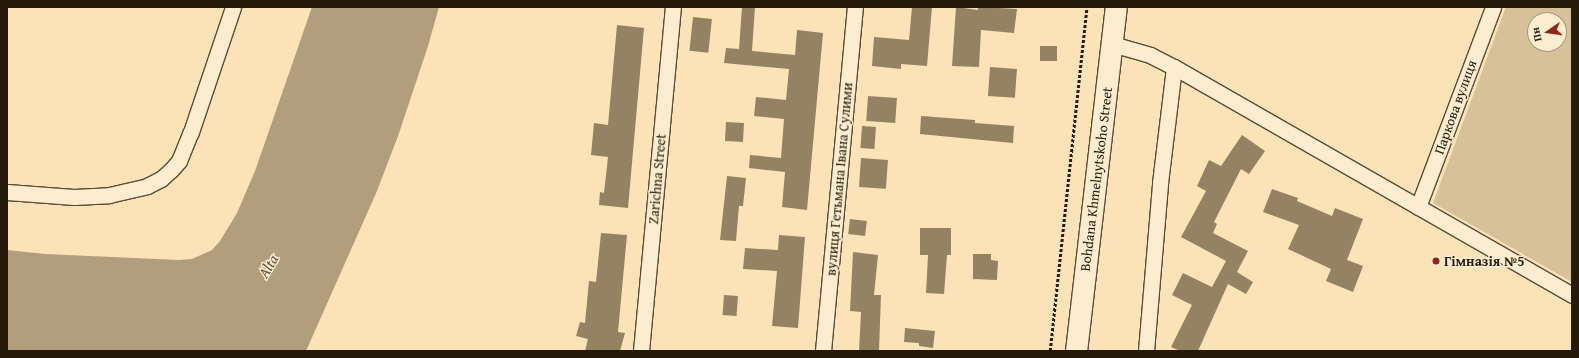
<!DOCTYPE html>
<html>
<head>
<meta charset="utf-8">
<style>
  body { margin:0 }
  #map { position:relative; width:1579px; height:358px; overflow:hidden; background:#fbe3b7; font-family:"Gentium Book Plus",serif }
  div>[style] { position:absolute }
  [style*='--x'] { left:calc(var(--x)*1px); top:calc(var(--y)*1px); width:calc(var(--w)*1px); rotate:calc(var(--a)*1deg) }
  .green>* { inset:0; background:#d7c199 }
  .water>* { inset:0; background:#b29e7c }
  .building>* { inset:0; background:#948263; transform-origin:0 0 }
  .path>* { height:2.5px; margin-top:-1.25px; transform-origin:0; background:repeating-linear-gradient(90deg,#251909 0 3px,transparent 0 5px) }
  .roads { filter:drop-shadow(1px 0 #5a4c34) drop-shadow(-1px 0 #5a4c34) drop-shadow(0 1px #5a4c34) drop-shadow(0 -1px #5a4c34) }
  .minor>* { height:15px; margin:-7.5px; padding:0 7.5px; transform-origin:7.5px; border-radius:7.5px; background:#fcedd0 }
  .secondary>* { height:21px; margin:-10.5px; padding:0 10.5px; transform-origin:10.5px; border-radius:10.5px; background:#fcedd0 }
  .dots>* { width:11px; height:11px; translate:-50% -50%; box-sizing:border-box; border:2px solid #fcedd0; border-radius:50% }
  span { translate:-50% -50%; white-space:nowrap; text-align:center; line-height:1.15; -webkit-text-stroke:3px #fcedd0; paint-order:stroke }
  .street-label { font-size:14px; color:#251909 }
  .poi-label { font-size:14px; color:#251909; font-weight:700 }
  .left { translate:0 -50%; text-align:left }
  .water-label { font-size:15px; color:#5d4e37; font-style:italic }
  .frame { position:absolute; inset:0; border:8px solid #251909; pointer-events:none }
  .north { position:absolute; left:1527px; top:12px; width:40px; height:40px; box-sizing:border-box; background:#fcedd0; border:1px solid #a69880; border-radius:50%; rotate:257deg; font-size:11px; font-weight:700; line-height:16px; text-align:center; color:#251909 }
  .north::after { content:''; display:block; margin:auto; width:14px; height:18px; background:#8f2418; clip-path:polygon(50% 0,100% 100%,50% 72%,0 100%) }
</style>
</head>
<body>
<div id="map">
  <div class="green">
    <div style="clip-path:polygon(evenodd,1506px 7px,1572px 7px,1572px 282px,1433px 203px,1506px 7px,1535px 20px,1559px 20px,1559px 44px,1535px 44px,1535px 20px)"></div>
  </div>
  <div class="water">
    <div style="clip-path:polygon(312px 7px,439px 7px,428px 46px,398px 136px,377px 191px,306px 351px,7px 351px,7px 250px,45px 254px,179px 260px,192px 259px,212px 250px,220px 241px,237px 213px,255px 171px)"></div>
  </div>
  <div class="building">
    <div style="clip-path:polygon(742px 7px,755px 7px,752px 51px,795px 55px,797px 30px,823px 33px,807px 210px,782px 207px,785px 172px,749px 168px,750px 155px,781px 158px,784px 119px,754px 116px,756px 97px,786px 100px,789px 69px,724px 63px,726px 48px,739px 49px)"></div>
    <div style="clip-path:polygon(912px 7px,932px 7px,927px 66px,901px 64px,901px 69px,872px 66px,874px 37px,909px 40px)"></div>
    <div style="clip-path:polygon(956px 7px,978px 10px,978px 7px,1017px 9px,1014px 33px,981px 30px,979px 67px,952px 66px)"></div>
    <div style="left:693px;top:17px;width:19px;height:34px;rotate:6deg"></div>
    <div style="clip-path:polygon(617px 25px,644px 28px,628px 208px,599px 205px,600px 192px,604px 193px,608px 157px,591px 155px,594px 123px,608px 125px)"></div>
    <div style="left:1040px;top:46px;width:17px;height:15px"></div>
    <div style="left:990px;top:67px;width:27px;height:29px;rotate:4deg"></div>
    <div style="left:868px;top:96px;width:29px;height:25px;rotate:4deg"></div>
    <div style="clip-path:polygon(921px 116px,975px 120px,975px 123px,1014px 126px,1013px 143px,920px 134px)"></div>
    <div style="left:726px;top:122px;width:18px;height:19px;rotate:3deg"></div>
    <div style="left:862px;top:126px;width:14px;height:22px;rotate:4deg"></div>
    <div style="clip-path:polygon(1242px 135px,1265px 151px,1249px 174px,1241px 169px,1214px 222px,1217px 224px,1213px 233px,1248px 251px,1237px 272px,1253px 282px,1246px 294px,1228px 284px,1198px 351px,1180px 351px,1171px 347px,1192px 305px,1172px 295px,1183px 273px,1212px 287px,1226px 261px,1181px 237px,1206px 191px,1197px 186px,1209px 160px,1221px 166px)"></div>
    <div style="left:861px;top:158px;width:27px;height:29px;rotate:4deg"></div>
    <div style="clip-path:polygon(727px 176px,746px 178px,743px 206px,739px 206px,736px 241px,720px 240px)"></div>
    <div style="clip-path:polygon(1272px 189px,1298px 198px,1297px 201px,1332px 216px,1335px 208px,1363px 219px,1347px 260px,1363px 266px,1353px 292px,1326px 281px,1331px 269px,1288px 249px,1299px 225px,1263px 212px)"></div>
    <div style="left:850px;top:219px;width:17px;height:15px;rotate:7deg"></div>
    <div style="clip-path:polygon(920px 228px,951px 228px,951px 255px,947px 255px,944px 294px,926px 293px,928px 255px,920px 255px)"></div>
    <div style="clip-path:polygon(601px 233px,627px 235px,618px 332px,625px 333px,620px 351px,585px 351px,588px 339px,576px 336px,580px 322px,585px 323px,589px 281px,596px 282px)"></div>
    <div style="clip-path:polygon(779px 235px,805px 237px,798px 328px,772px 326px,777px 271px,743px 269px,745px 248px,778px 250px)"></div>
    <div style="clip-path:polygon(853px 252px,878px 255px,874px 295px,881px 295px,879px 351px,859px 351px,861px 312px,850px 311px)"></div>
    <div style="clip-path:polygon(973px 254px,991px 254px,991px 260px,998px 261px,997px 280px,973px 279px)"></div>
    <div style="left:724px;top:295px;width:14px;height:20px;rotate:4deg"></div>
    <div style="clip-path:polygon(905px 328px,935px 331px,933px 348px,919px 346px,919px 343px,904px 342px)"></div>
  </div>
  <div class="path">
    <div style="--x:1050;--y:351;--w:346;--a:-83.9"></div>
  </div>
  <div class="roads">
    <div class="minor">
      <div style="--x:1112;--y:44;--w:40;--a:16"></div>
      <div style="--x:1150;--y:55;--w:27;--a:27"></div>
      <div style="--x:1174;--y:67;--w:459;--a:29.8"></div>
      <div style="--x:7;--y:192;--w:67;--a:4.3"></div>
      <div style="--x:74;--y:197;--w:35;--a:-3"></div>
      <div style="--x:109;--y:195;--w:39;--a:-13"></div>
      <div style="--x:147;--y:186;--w:16;--a:-27"></div>
      <div style="--x:161;--y:179;--w:13;--a:-42"></div>
      <div style="--x:171;--y:170;--w:12;--a:-48"></div>
      <div style="--x:179;--y:161;--w:31;--a:-68"></div>
      <div style="--x:191;--y:132;--w:132;--a:-71.4"></div>
      <div style="--x:1418;--y:207;--w:214;--a:-69.4"></div>
      <div style="--x:641;--y:351;--w:345;--a:-84.7"></div>
      <div style="--x:823;--y:351;--w:345;--a:-84.7"></div>
      <div style="--x:1146;--y:351;--w:169;--a:-85.2"></div>
      <div style="--x:1160;--y:183;--w:117;--a:-83.1"></div>
    </div>
    <div class="secondary">
      <div style="--x:1076;--y:351;--w:346;--a:-83.4"></div>
    </div>
  </div>
  <div class="dots">
    <div style="left:1436px;top:261px;background:#8f2418"></div>
  </div>
  <div class="street-label">
    <span style="left:1455px;top:107px;rotate:-70deg">Паркова вулиця</span>
    <span style="left:657px;top:179px;rotate:-85deg">Zarichna Street</span>
    <span style="left:839px;top:179px;rotate:-85deg">вулиця Гетьмана Івана Сулими</span>
    <span style="left:1096px;top:179px;rotate:-83deg">Bohdana Khmelnytskoho Street</span>
  </div>
  <div class="poi-label">
    <span class="left" style="left:1444px;top:261px">Гімназія №5</span>
  </div>
  <div class="water-label">
    <span style="left:268px;top:266px;rotate:-59deg">Alta</span>
  </div>
  <div class="frame"></div>
  <div class="north">Пн</div>
</div>
</body>
</html>
